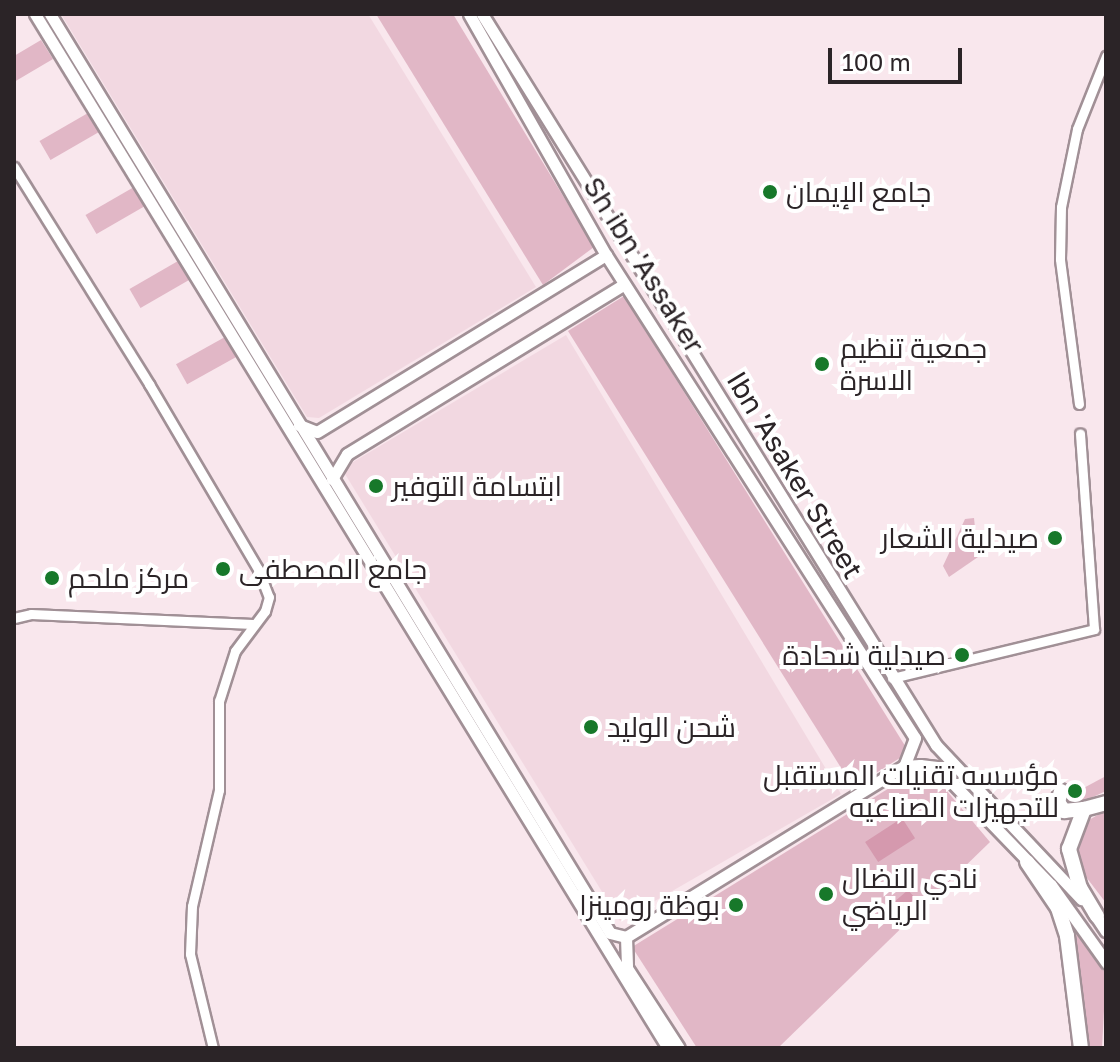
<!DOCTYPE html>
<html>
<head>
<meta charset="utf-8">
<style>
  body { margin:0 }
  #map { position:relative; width:1120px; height:1062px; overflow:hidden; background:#f9e7ed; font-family:"Golos Text",Cairo,sans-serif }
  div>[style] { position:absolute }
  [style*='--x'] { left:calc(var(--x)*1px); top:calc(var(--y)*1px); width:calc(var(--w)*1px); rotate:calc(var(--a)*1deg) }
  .built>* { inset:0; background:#f2d8e1 }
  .green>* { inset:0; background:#e1b7c6; transform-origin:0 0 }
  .water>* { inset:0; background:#d599ae; transform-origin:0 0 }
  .roads { filter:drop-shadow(2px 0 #a19096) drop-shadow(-2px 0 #a19096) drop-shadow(0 2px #a19096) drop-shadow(0 -2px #a19096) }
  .minor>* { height:9px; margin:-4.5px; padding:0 4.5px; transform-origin:4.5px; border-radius:4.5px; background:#fff }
  .major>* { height:11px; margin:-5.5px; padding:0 5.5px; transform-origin:5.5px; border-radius:5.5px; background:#fff }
  .highway>* { height:14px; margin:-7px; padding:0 7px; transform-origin:7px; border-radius:7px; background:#fff }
  .dots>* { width:22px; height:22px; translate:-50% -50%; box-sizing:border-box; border:4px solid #fff; border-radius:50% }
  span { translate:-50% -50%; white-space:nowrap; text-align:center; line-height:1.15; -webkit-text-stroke:8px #fff; paint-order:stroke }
  .poi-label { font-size:28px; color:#2b2427 }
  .left { translate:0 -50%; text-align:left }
  .right { translate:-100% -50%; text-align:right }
  .street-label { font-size:28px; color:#2b2427 }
  .frame { position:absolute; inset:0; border:16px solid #2b2427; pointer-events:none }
  .scale { position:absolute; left:828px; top:48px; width:134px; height:36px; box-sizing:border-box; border:4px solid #2b2427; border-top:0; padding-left:10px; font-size:24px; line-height:28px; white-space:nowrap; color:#2b2427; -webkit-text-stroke:6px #fff; paint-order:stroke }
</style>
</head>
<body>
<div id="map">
  <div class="built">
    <div style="clip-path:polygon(61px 14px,368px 14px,536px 287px,319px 418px,307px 417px)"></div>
    <div style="clip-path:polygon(566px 335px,841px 794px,620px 921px,345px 474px,348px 465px)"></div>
  </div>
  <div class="green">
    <div style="clip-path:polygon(376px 14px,453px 14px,594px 247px,543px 285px)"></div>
    <div style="clip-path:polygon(41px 40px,53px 59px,14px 82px,14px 56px)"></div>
    <div style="left:88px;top:113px;width:22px;height:56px;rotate:60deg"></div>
    <div style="left:134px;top:187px;width:22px;height:56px;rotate:60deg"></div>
    <div style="left:178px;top:261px;width:22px;height:56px;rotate:60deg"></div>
    <div style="left:624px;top:296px;width:538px;height:66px;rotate:58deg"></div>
    <div style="left:225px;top:337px;width:23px;height:56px;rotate:61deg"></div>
    <div style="clip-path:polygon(974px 518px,978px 557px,949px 577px,943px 566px,965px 519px)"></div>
    <div style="clip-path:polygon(920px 769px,930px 771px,990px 842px,778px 1048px,697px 1048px,632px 947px)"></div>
    <div style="clip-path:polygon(1106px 776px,1106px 791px,1069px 808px,1063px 799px)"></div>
    <div style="clip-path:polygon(1106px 810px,1106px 903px,1080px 869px,1077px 854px,1089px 820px)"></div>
    <div style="clip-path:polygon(1059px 903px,1106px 974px,1102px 1048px,1085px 1048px)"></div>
  </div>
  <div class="water">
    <div style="left:902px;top:818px;width:24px;height:44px;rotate:57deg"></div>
    <div style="left:908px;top:890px;width:11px;height:23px;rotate:49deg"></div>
  </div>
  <div class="roads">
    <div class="minor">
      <div style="--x:14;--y:167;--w:256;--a:58.1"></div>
      <div style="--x:149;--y:384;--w:215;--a:59.5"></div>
      <div style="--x:258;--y:569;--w:30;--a:69"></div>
      <div style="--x:269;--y:597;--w:15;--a:106"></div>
      <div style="--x:265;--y:611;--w:50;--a:126.9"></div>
      <div style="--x:235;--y:651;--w:52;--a:107.7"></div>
      <div style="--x:219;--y:701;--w:89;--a:90"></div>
      <div style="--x:219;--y:790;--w:119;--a:103.1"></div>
      <div style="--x:192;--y:906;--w:48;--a:92.4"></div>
      <div style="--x:190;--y:954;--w:97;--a:76.3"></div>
      <div style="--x:1079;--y:404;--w:146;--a:-97.5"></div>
      <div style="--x:1060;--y:259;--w:52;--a:-88.9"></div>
      <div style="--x:1061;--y:207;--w:80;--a:-78.4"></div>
      <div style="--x:1077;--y:129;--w:79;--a:-68.3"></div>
      <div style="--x:14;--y:618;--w:17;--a:-13"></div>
      <div style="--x:31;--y:614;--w:222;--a:2.6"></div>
      <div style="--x:892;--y:678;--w:208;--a:-13.6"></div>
      <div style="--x:1094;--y:629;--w:196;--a:-94.1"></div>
    </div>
    <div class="major">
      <div style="--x:35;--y:14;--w:1212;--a:58.53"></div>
      <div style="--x:50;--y:14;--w:1076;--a:58.64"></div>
      <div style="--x:610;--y:933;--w:16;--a:14"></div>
      <div style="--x:626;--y:937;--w:326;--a:-31.6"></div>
      <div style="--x:904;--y:766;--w:16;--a:-4"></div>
      <div style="--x:920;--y:765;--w:17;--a:7"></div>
      <div style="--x:937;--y:767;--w:164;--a:46"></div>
      <div style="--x:1051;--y:885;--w:95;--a:54.5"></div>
      <div style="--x:469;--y:14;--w:277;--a:60.4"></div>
      <div style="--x:606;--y:255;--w:573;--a:57.39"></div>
      <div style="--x:915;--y:738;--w:30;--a:111"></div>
      <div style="--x:482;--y:14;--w:861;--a:58.16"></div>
      <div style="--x:936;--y:745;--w:212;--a:46.7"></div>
      <div style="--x:299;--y:425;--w:19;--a:21"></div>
      <div style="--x:317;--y:432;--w:339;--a:-31.5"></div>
      <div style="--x:332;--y:479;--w:29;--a:-59"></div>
      <div style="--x:347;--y:454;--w:325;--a:-31.5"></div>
      <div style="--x:1093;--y:912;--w:23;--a:56"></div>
      <div style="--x:626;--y:937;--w:31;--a:88"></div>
      <div style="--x:627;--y:968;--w:95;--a:57"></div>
    </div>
    <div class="highway">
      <div style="--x:1061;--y:791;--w:11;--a:105"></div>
      <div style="--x:1058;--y:802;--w:11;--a:56"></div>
      <div style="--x:1064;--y:811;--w:20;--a:-6"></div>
      <div style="--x:1027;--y:862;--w:55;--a:56"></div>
      <div style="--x:1058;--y:908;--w:29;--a:72"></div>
      <div style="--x:1067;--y:936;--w:113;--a:82.9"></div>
      <div style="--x:1097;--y:916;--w:33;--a:-121"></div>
      <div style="--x:1080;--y:888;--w:41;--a:-105.8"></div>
      <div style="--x:1069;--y:849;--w:43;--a:-69.4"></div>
      <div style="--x:1084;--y:809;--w:23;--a:-15"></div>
    </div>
  </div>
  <div class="dots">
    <div style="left:770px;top:192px;background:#17782a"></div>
    <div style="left:822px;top:364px;background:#17782a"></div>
    <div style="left:376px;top:486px;background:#17782a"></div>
    <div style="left:1055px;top:538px;background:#17782a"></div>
    <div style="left:223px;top:569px;background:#17782a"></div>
    <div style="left:52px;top:578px;background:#17782a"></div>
    <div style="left:962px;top:655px;background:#17782a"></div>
    <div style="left:591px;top:727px;background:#17782a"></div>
    <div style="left:1075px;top:791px;background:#17782a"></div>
    <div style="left:826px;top:894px;background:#17782a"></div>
    <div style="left:736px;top:905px;background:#17782a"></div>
  </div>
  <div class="poi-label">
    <span class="left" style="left:786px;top:192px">جامع الإيمان</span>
    <span class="left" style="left:840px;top:364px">جمعية تنظيم<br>الاسرة</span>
    <span class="left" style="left:392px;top:486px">ابتسامة التوفير</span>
    <span class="right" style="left:1039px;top:538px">صيدلية الشعار</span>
    <span class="left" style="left:239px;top:569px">جامع المصطفى</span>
    <span class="left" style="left:68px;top:578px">مركز ملحم</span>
    <span class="right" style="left:946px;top:655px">صيدلية شحادة</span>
    <span class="left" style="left:607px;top:727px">شحن الوليد</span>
    <span class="right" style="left:1059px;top:791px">مؤسسه تقنيات المستقبل<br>للتجهيزات الصناعيه</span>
    <span class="left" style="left:842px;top:894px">نادي النضال<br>الرياضي</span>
    <span class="right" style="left:720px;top:905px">بوظة رومينزا</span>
  </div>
  <div class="street-label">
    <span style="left:644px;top:265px;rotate:58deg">Sh ibn 'Assaker</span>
    <span style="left:795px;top:475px;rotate:59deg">Ibn 'Asaker Street</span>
  </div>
  <div class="frame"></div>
  <div class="scale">100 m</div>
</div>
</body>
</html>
